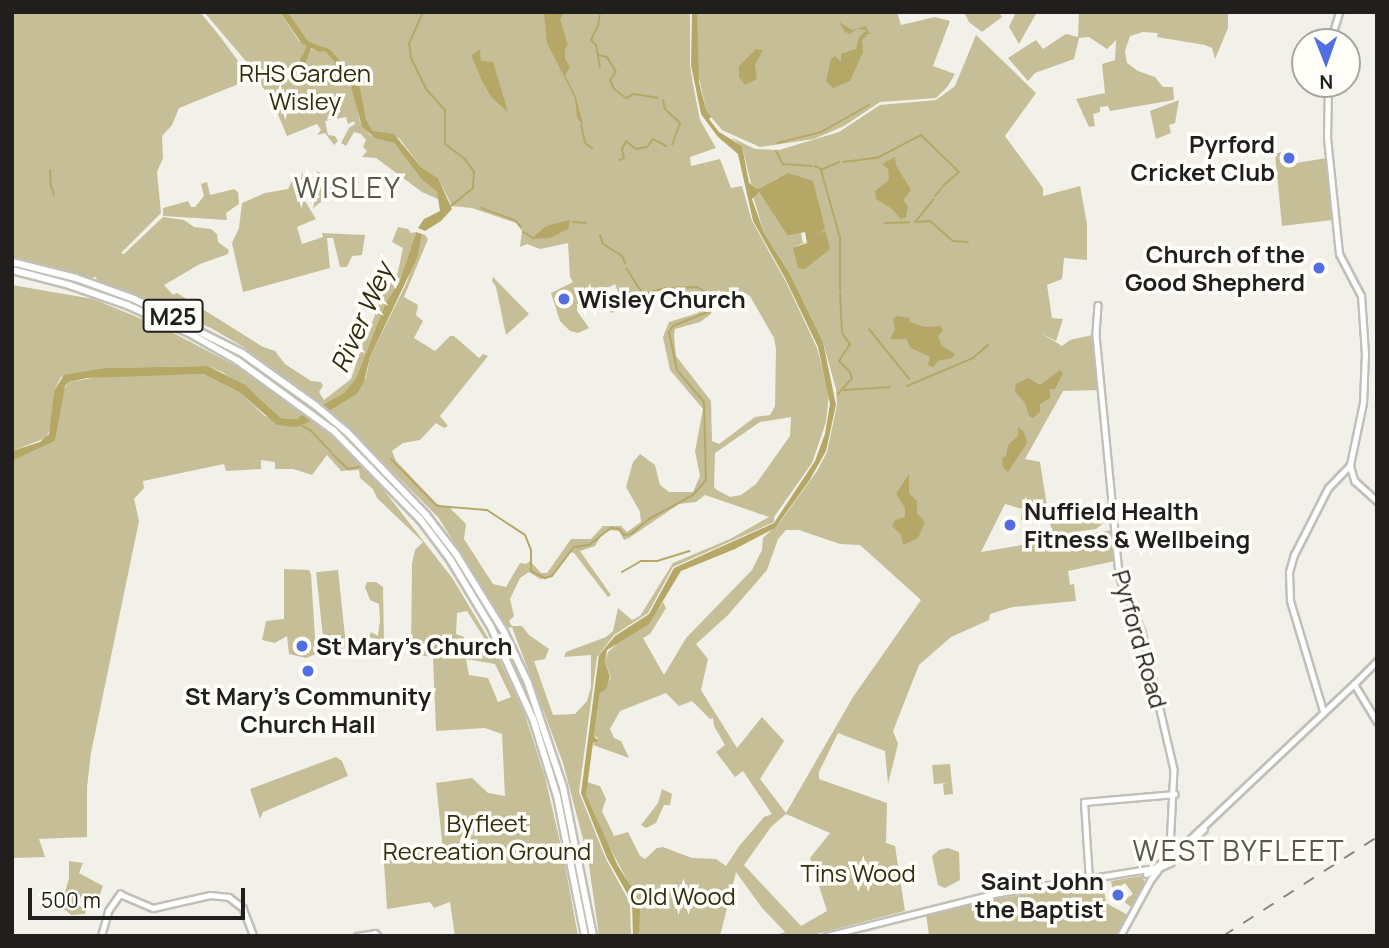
<!DOCTYPE html>
<html>
<head>
<meta charset="utf-8">
<style>
  body { margin:0 }
  #map { position:relative; width:1389px; height:948px; overflow:hidden; background:#f2f1e9; font-family:Manrope,sans-serif }
  div>[style] { position:absolute }
  [style*='--x'] { left:calc(var(--x)*1px); top:calc(var(--y)*1px); width:calc(var(--w)*1px); rotate:calc(var(--a)*1deg) }
  .green>* { inset:0; background:#c5be97; transform-origin:0 0 }
  .water>* { inset:0; background:#b5a866 }
  .stream>* { height:2px; margin:-1px; padding:0 1px; transform-origin:1px; border-radius:1px; background:#b5a866 }
  .river>* { height:5px; margin:-2.5px; padding:0 2.5px; transform-origin:2.5px; border-radius:2.5px; background:#b5a866 }
  .roads { filter:drop-shadow(2px 0 #c1bfb8) drop-shadow(-2px 0 #c1bfb8) drop-shadow(0 2px #c1bfb8) drop-shadow(0 -2px #c1bfb8) }
  .secondary>* { height:4.5px; margin:-2.25px; padding:0 2.25px; transform-origin:2.25px; border-radius:2.25px; background:#fff }
  .primary>* { height:5px; margin:-2.5px; padding:0 2.5px; transform-origin:2.5px; border-radius:2.5px; background:#fff }
  .highway>* { height:6px; margin:-3px; padding:0 3px; transform-origin:3px; border-radius:3px; background:#fff }
  .rail>* { height:2px; margin-top:-1px; transform-origin:0; background:repeating-linear-gradient(90deg,#85847f 0 12px,transparent 0 24px) }
  .dots>* { width:19px; height:19px; translate:-50% -50%; box-sizing:border-box; border:4px solid #fffef8; border-radius:50% }
  span { translate:-50% -50%; white-space:nowrap; text-align:center; line-height:1.15; -webkit-text-stroke:7px #fffef8; paint-order:stroke }
  .shield-label span { padding:2px 5px; background:#fffef8; border:2px solid; border-radius:5px; -webkit-text-stroke-width:0 }
  .shield-label { font-size:23px; color:#201f1d; font-weight:700 }
  .park-label { font-size:24px; color:#342e0f }
  .poi-label { font-size:24px; color:#201f1d; font-weight:700 }
  .right { translate:-100% -50%; text-align:right }
  .left { translate:0 -50%; text-align:left }
  .street-label { font-size:24px; color:#201f1d }
  .water-label { font-size:26px; color:#312c0d; font-style:italic }
  .quarter-label { font-size:28px; color:#585751; letter-spacing:2px }
  .frame { position:absolute; inset:0; border:14px solid #201f1d; pointer-events:none }
  .north { position:absolute; left:1291px; top:28px; width:70px; height:70px; box-sizing:border-box; background:#fffef8; border:2px solid #a6a5a0; border-radius:50%; rotate:179deg; font-size:19px; font-weight:700; line-height:28px; text-align:center; color:#201f1d }
  .north::after { content:''; display:block; margin:auto; width:24px; height:32px; background:#516fe3; clip-path:polygon(50% 0,100% 100%,50% 72%,0 100%) }
  .scale { position:absolute; left:28px; top:888px; width:217px; height:32px; box-sizing:border-box; border:4px solid #201f1d; border-top:0; padding-left:9px; font-size:21px; line-height:24px; white-space:nowrap; color:#201f1d; -webkit-text-stroke:5px #fffef8; paint-order:stroke }
</style>
</head>
<body>
<div id="map">
  <div class="green">
    <div style="clip-path:polygon(12px 12px,200px 12px,222px 39px,251px 79px,179px 108px,172px 125px,162px 136px,163px 158px,157px 172px,161px 213px,121px 253px,124px 254px,163px 217px,184px 220px,194px 227px,211px 229px,217px 234px,218px 242px,229px 250px,228px 254px,200px 264px,164px 285px,173px 295px,177px 293px,263px 347px,275px 351px,285px 364px,311px 381px,321px 382px,323px 386px,319px 392px,324px 400px,351px 379px,363px 343px,351px 330px,355px 325px,365px 331px,370px 328px,383px 294px,397px 276px,403px 248px,392px 242px,398px 227px,408px 229px,411px 233px,416px 232px,399px 283px,386px 302px,356px 378px,344px 393px,322px 405px,245px 348px,211px 328px,97px 280px,95px 276px,93px 279px,12px 257px)"></div>
    <div style="clip-path:polygon(204px 12px,280px 12px,299px 41px,311px 49px,325px 51px,343px 72px,354px 93px,360px 122px,370px 135px,394px 143px,422px 180px,437px 192px,440px 200px,422px 192px,376px 158px,362px 157px,367px 151px,363px 147px,366px 140px,361px 134px,354px 132px,346px 146px,341px 143px,349px 128px,355px 124px,354px 121px,348px 124px,346px 117px,325px 121px,328px 135px,335px 136px,338px 141px,334px 145px,325px 133px,317px 135px,321px 130px,317px 124px,287px 136px,273px 103px,245px 60px)"></div>
    <div style="clip-path:polygon(evenodd,288px 12px,690px 12px,690px 64px,693px 84px,700px 120px,716px 148px,690px 157px,691px 166px,720px 159px,731px 188px,742px 186px,752px 221px,786px 282px,817px 348px,829px 394px,826px 422px,812px 463px,774px 517px,774px 522px,673px 567px,648px 613px,614px 635px,597px 657px,579px 792px,606px 859px,630px 903px,631px 936px,599px 936px,588px 858px,563px 763px,512px 627px,508px 628px,438px 517px,352px 431px,328px 412px,357px 394px,366px 377px,370px 357px,407px 282px,422px 234px,425px 235px,428px 239px,404px 297px,418px 305px,416px 315px,423px 321px,414px 338px,435px 351px,450px 336px,454px 336px,479px 358px,483px 354px,488px 356px,440px 416px,448px 426px,444px 428px,436px 423px,420px 440px,403px 443px,392px 451px,396px 461px,437px 504px,450px 508px,466px 524px,464px 539px,493px 584px,506px 587px,520px 563px,526px 564px,530px 561px,541px 573px,547px 573px,571px 539px,591px 539px,603px 526px,621px 526px,627px 532px,641px 522px,640px 512px,626px 487px,633px 462px,640px 454px,655px 465px,660px 485px,669px 492px,693px 492px,700px 476px,695px 451px,703px 409px,670px 370px,663px 337px,669px 322px,698px 313px,703px 302px,698px 295px,635px 300px,612px 313px,608px 309px,619px 294px,615px 284px,577px 304px,577px 311px,589px 328px,578px 333px,570px 331px,560px 321px,551px 293px,573px 282px,570px 277px,568px 243px,540px 249px,527px 244px,520px 247px,522px 231px,516px 223px,472px 208px,452px 206px,438px 178px,421px 167px,399px 138px,373px 131px,366px 119px,358px 82px,353px 75px,330px 49px,309px 42px,288px 12px,718px 290px,728px 295px,743px 292px,750px 296px,774px 338px,776px 349px,775px 406px,770px 415px,755px 417px,719px 444px,712px 441px,711px 401px,676px 356px,674px 335px,675px 329px,700px 322px,711px 314px,718px 290px,288px 12px,791px 417px,790px 436px,756px 484px,741px 495px,730px 497px,717px 490px,714px 487px,715px 453px,760px 422px,791px 417px,288px 12px,705px 495px,769px 517px,730px 539px,673px 563px,640px 616px,632px 620px,618px 608px,613px 631px,606px 637px,566px 652px,564px 657px,591px 655px,591px 687px,587px 701px,575px 714px,553px 715px,534px 661px,545px 659px,549px 649px,529px 635px,522px 626px,512px 626px,509px 621px,514px 616px,510px 599px,520px 578px,529px 572px,540px 579px,551px 577px,570px 552px,574px 553px,608px 597px,611px 595px,580px 551px,595px 546px,602px 534px,611px 530px,619px 531px,624px 540px,629px 538px,679px 504px,696px 502px,705px 495px)"></div>
    <div style="clip-path:polygon(697px 12px,897px 12px,901px 25px,935px 17px,950px 21px,933px 66px,955px 74px,948px 86px,936px 98px,880px 102px,844px 126px,814px 139px,760px 147px,722px 130px,706px 110px,696px 65px)"></div>
    <div style="clip-path:polygon(964px 12px,999px 12px,1002px 17px,982px 32px,969px 22px)"></div>
    <div style="clip-path:polygon(1016px 12px,1037px 12px,1019px 44px,1009px 27px)"></div>
    <div style="clip-path:polygon(1079px 12px,1228px 12px,1228px 28px,1215px 59px,1212px 48px,1205px 45px,1157px 37px,1158px 33px,1143px 32px,1130px 36px,1125px 51px,1127px 63px,1138px 71px,1155px 77px,1163px 87px,1173px 87px,1174px 100px,1110px 111px,1108px 106px,1100px 107px,1100px 112px,1093px 114px,1095px 126px,1089px 127px,1076px 99px,1105px 93px,1102px 64px,1115px 60px,1116px 40px,1107px 49px,1089px 37px,1079px 38px,1074px 59px,1035px 73px,1028px 81px,1008px 58px,1036px 40px,1043px 49px,1066px 34px,1078px 37px)"></div>
    <div style="clip-path:polygon(evenodd,976px 35px,1036px 93px,1005px 136px,1043px 188px,1043px 196px,1080px 186px,1087px 224px,1087px 260px,1064px 258px,1062px 279px,1047px 285px,1052px 318px,1063px 319px,1056px 341px,1041px 333px,1062px 346px,1070px 340px,1092px 335px,1099px 390px,1063px 391px,1025px 459px,1040px 462px,1049px 519px,1109px 508px,1110px 518px,1096px 529px,1053px 535px,1049px 519px,1021px 520px,1022px 509px,1005px 504px,981px 552px,1112px 530px,1115px 561px,1068px 571px,1070px 585px,1074px 584px,1076px 601px,1013px 607px,990px 614px,989px 620px,951px 637px,919px 665px,893px 731px,898px 744px,888px 784px,885px 751px,838px 733px,819px 772px,819px 779px,887px 803px,886px 843px,895px 846px,905px 911px,809px 936px,774px 936px,785px 932px,762px 908px,736px 872px,720px 936px,639px 936px,639px 902px,605px 839px,586px 795px,587px 782px,600px 786px,606px 799px,602px 811px,614px 836px,628px 832px,640px 856px,645px 859px,657px 848px,663px 847px,692px 858px,716px 859px,726px 866px,740px 845px,764px 817px,772px 814px,743px 771px,735px 777px,716px 752px,725px 745px,714px 726px,713px 718px,710px 719px,692px 701px,679px 706px,666px 693px,620px 711px,610px 729px,614px 738px,621px 741px,629px 758px,593px 745px,598px 738px,594px 736px,600px 693px,611px 678px,605px 662px,608px 652px,625px 636px,647px 625px,663px 602px,666px 608px,650px 634px,643px 638px,664px 675px,686px 638px,752px 570px,762px 550px,763px 538px,780px 522px,817px 471px,827px 452px,837px 405px,836px 389px,823px 342px,790px 274px,764px 233px,753px 196px,759px 192px,789px 236px,801px 233px,803px 243px,808px 242px,793px 247px,812px 243px,810px 241px,815px 238px,778px 178px,758px 189px,751px 184px,742px 146px,730px 137px,755px 149px,779px 150px,839px 132px,880px 105px,936px 100px,955px 86px,976px 35px,786px 530px,799px 530px,840px 544px,860px 545px,921px 600px,853px 697px,786px 813px,760px 779px,784px 741px,762px 717px,737px 748px,701px 690px,708px 659px,696px 644px,728px 615px,767px 570px,778px 539px,786px 530px,976px 35px,786px 814px,830px 833px,810px 858px,827px 911px,801px 926px,744px 865px,771px 827px,786px 814px)"></div>
    <div style="clip-path:polygon(1179px 100px,1175px 123px,1169px 125px,1171px 133px,1156px 139px,1150px 111px)"></div>
    <div style="clip-path:polygon(1281px 152px,1284px 165px,1327px 158px,1332px 220px,1282px 226px,1275px 154px)"></div>
    <div style="clip-path:polygon(316px 171px,327px 176px,339px 192px,328px 190px,325px 199px,313px 208px,311px 202px,320px 197px,314px 190px,322px 179px)"></div>
    <div style="clip-path:polygon(303px 172px,305px 201px,316px 219px,297px 227px,302px 244px,323px 237px,322px 233px,365px 235px,362px 255px,352px 256px,347px 267px,340px 267px,333px 238px,327px 238px,330px 268px,243px 292px,232px 243px,239px 228px,242px 203px,265px 193px,288px 189px,292px 181px,299px 183px)"></div>
    <div style="clip-path:polygon(207px 182px,210px 195px,234px 189px,238px 192px,239px 204px,226px 213px,227px 220px,163px 216px,163px 208px,188px 201px,191px 207px,195px 207px,204px 196px,201px 184px)"></div>
    <div style="clip-path:polygon(493px 277px,529px 314px,506px 335px,496px 287px,492px 281px)"></div>
    <div style="clip-path:polygon(12px 285px,93px 299px,164px 328px,238px 367px,305px 412px,297px 419px,281px 418px,255px 394px,222px 372px,208px 366px,104px 368px,61px 377px,54px 391px,52px 424px,46px 438px,12px 451px)"></div>
    <div style="clip-path:polygon(evenodd,203px 374px,239px 392px,265px 416px,297px 427px,314px 420px,365px 466px,453px 579px,494px 648px,525px 715px,545px 777px,564px 859px,578px 936px,455px 936px,450px 902px,434px 908px,430px 902px,387px 909px,383px 848px,443px 850px,436px 783px,472px 778px,488px 793px,505px 796px,502px 734px,485px 728px,436px 731px,433px 657px,411px 654px,412px 564px,415px 550px,423px 542px,377px 498px,373px 489px,360px 478px,359px 470px,341px 471px,327px 455px,312px 475px,293px 469px,275px 469px,275px 462px,261px 460px,261px 469px,226px 471px,224px 464px,143px 481px,144px 488px,134px 499px,139px 521px,91px 753px,87px 787px,87px 837px,39px 839px,45px 857px,12px 858px,12px 461px,55px 441px,63px 390px,69px 382px,104px 376px,203px 374px,467px 611px,484px 638px,480px 641px,484px 647px,489px 648px,488px 651px,467px 650px,461px 655px,467px 644px,464px 637px,456px 634px,457px 613px,467px 611px,203px 374px,466px 659px,495px 664px,511px 697px,498px 702px,488px 678px,469px 675px,466px 659px)"></div>
    <div style="clip-path:polygon(284px 569px,309px 570px,311px 574px,316px 654px,306px 658px,289px 654px,287px 636px,275px 643px,262px 640px,266px 621px,284px 619px)"></div>
    <div style="left:338px;top:570px;width:79px;height:22px;rotate:84deg"></div>
    <div style="clip-path:polygon(367px 582px,376px 582px,383px 587px,384px 642px,369px 637px,371px 632px,378px 636px,380px 620px,379px 604px,370px 600px,365px 587px)"></div>
    <div style="clip-path:polygon(336px 757px,342px 761px,348px 776px,263px 812px,260px 819px,250px 789px)"></div>
    <div style="clip-path:polygon(950px 764px,953px 794px,944px 795px,943px 784px,947px 783px,934px 784px,932px 765px)"></div>
    <div style="clip-path:polygon(662px 789px,672px 794px,670px 805px,664px 805px,656px 823px,646px 828px,641px 825px,658px 803px)"></div>
    <div style="clip-path:polygon(948px 848px,959px 852px,960px 880px,945px 888px,938px 885px,932px 856px,939px 850px)"></div>
    <div style="clip-path:polygon(69px 861px,83px 863px,79px 873px,103px 886px,97px 902px,81px 896px,78px 905px,86px 910px,85px 914px,71px 915px,61px 906px,69px 878px)"></div>
    <div style="clip-path:polygon(1142px 876px,1145px 883px,1131px 907px,1123px 901px,1133px 894px,1125px 883px,1113px 891px,1111px 881px)"></div>
    <div style="clip-path:polygon(1103px 882px,1106px 903px,1128px 915px,1116px 936px,929px 936px,926px 914px,990px 900px)"></div>
  </div>
  <div class="water">
    <div style="clip-path:polygon(280px 12px,288px 12px,309px 42px,330px 49px,353px 75px,360px 88px,366px 119px,373px 131px,394px 134px,421px 167px,438px 178px,452px 209px,441px 221px,425px 231px,418px 228px,424px 219px,440px 211px,437px 192px,422px 180px,394px 143px,375px 138px,362px 127px,350px 83px,339px 68px,330px 83px,323px 85px,309px 79px,302px 70px,299px 62px,302px 55px,308px 57px,304px 62px,307px 67px,322px 76px,328px 75px,336px 64px,325px 51px,320px 52px,302px 44px)"></div>
    <div style="clip-path:polygon(544px 12px,565px 12px,560px 19px,568px 45px,565px 48px,565px 58px,570px 67px,565px 75px,576px 97px,583px 125px,577px 118px,575px 98px,547px 43px)"></div>
    <div style="clip-path:polygon(692px 12px,697px 12px,699px 83px,706px 110px,720px 127px,711px 117px,709px 119px,719px 132px,742px 146px,749px 183px,758px 189px,788px 173px,813px 181px,825px 228px,819px 235px,824px 231px,826px 233px,830px 249px,805px 269px,798px 268px,793px 248px,807px 243px,805px 232px,788px 236px,759px 192px,752px 199px,764px 233px,790px 274px,823px 342px,836px 405px,826px 451px,809px 481px,775px 528px,735px 549px,681px 571px,649px 624px,607px 650px,605px 662px,610px 677px,606px 689px,600px 693px,594px 736px,598px 741px,593px 743px,586px 795px,618px 866px,636px 894px,640px 909px,639px 934px,633px 936px,632px 902px,607px 858px,581px 793px,599px 655px,615px 636px,649px 614px,674px 568px,774px 523px,815px 461px,825px 434px,830px 404px,818px 347px,785px 278px,753px 221px,738px 154px,718px 137px,701px 114px,691px 65px)"></div>
    <div style="clip-path:polygon(839px 22px,852px 30px,866px 26px,869px 33px,875px 34px,868px 34px,862px 40px,863px 52px,850px 81px,833px 88px,826px 81px,831px 59px,835px 56px,841px 62px,841px 54px,856px 49px,859px 37px,867px 30px,857px 29px,850px 34px,845px 32px)"></div>
    <div style="clip-path:polygon(756px 49px,763px 50px,755px 65px,757px 79px,745px 85px,739px 77px,739px 66px)"></div>
    <div style="clip-path:polygon(480px 50px,481px 61px,493px 62px,508px 112px,492px 98px,483px 83px,471px 55px)"></div>
    <div style="clip-path:polygon(895px 157px,896px 165px,911px 190px,903px 200px,908px 206px,906px 217px,901px 219px,892px 209px,876px 199px,875px 191px,889px 180px,888px 169px,882px 164px)"></div>
    <div style="clip-path:polygon(570px 220px,568px 229px,550px 238px,531px 239px,546px 226px)"></div>
    <div style="clip-path:polygon(416px 232px,422px 234px,417px 258px,370px 357px,364px 382px,357px 394px,328px 412px,322px 405px,344px 393px,356px 378px,386px 302px,399px 283px)"></div>
    <div style="clip-path:polygon(897px 316px,909px 318px,910px 322px,925px 327px,940px 326px,943px 330px,938px 336px,942px 346px,955px 354px,952px 358px,938px 361px,933px 367px,928px 365px,930px 357px,911px 348px,906px 339px,890px 339px,895px 330px,893px 319px)"></div>
    <div style="clip-path:polygon(208px 366px,245px 385px,281px 418px,297px 419px,305px 412px,314px 420px,297px 427px,277px 425px,239px 392px,203px 374px,87px 378px,69px 382px,65px 386px,55px 441px,12px 461px,12px 451px,40px 442px,49px 434px,54px 391px,64px 375px,104px 368px)"></div>
    <div style="clip-path:polygon(1060px 370px,1063px 373px,1055px 389px,1050px 389px,1050px 398px,1040px 404px,1040px 412px,1033px 418px,1029px 416px,1025px 403px,1015px 391px,1016px 384px,1028px 378px,1040px 385px)"></div>
    <div style="clip-path:polygon(1018px 427px,1024px 432px,1027px 443px,1008px 472px,1003px 467px,1002px 459px,1006px 456px,1008px 445px,1018px 436px)"></div>
    <div style="clip-path:polygon(909px 474px,909px 493px,917px 501px,917px 513px,925px 522px,918px 538px,903px 545px,901px 535px,892px 526px,895px 520px,905px 517px,905px 508px,896px 494px)"></div>
  </div>
  <div class="stream">
    <div style="--x:423;--y:12;--w:34;--a:114"></div>
    <div style="--x:409;--y:43;--w:15;--a:82"></div>
    <div style="--x:411;--y:58;--w:34;--a:64"></div>
    <div style="--x:426;--y:89;--w:28;--a:48"></div>
    <div style="--x:445;--y:110;--w:34;--a:90"></div>
    <div style="--x:445;--y:144;--w:25;--a:37"></div>
    <div style="--x:465;--y:159;--w:16;--a:55"></div>
    <div style="--x:474;--y:172;--w:16;--a:94"></div>
    <div style="--x:473;--y:188;--w:28;--a:141"></div>
    <div style="--x:600;--y:12;--w:14;--a:98"></div>
    <div style="--x:598;--y:26;--w:16;--a:117"></div>
    <div style="--x:591;--y:40;--w:7;--a:45"></div>
    <div style="--x:596;--y:45;--w:10;--a:79"></div>
    <div style="--x:598;--y:55;--w:9;--a:13"></div>
    <div style="--x:607;--y:57;--w:17;--a:59"></div>
    <div style="--x:616;--y:72;--w:10;--a:127"></div>
    <div style="--x:610;--y:80;--w:10;--a:66"></div>
    <div style="--x:614;--y:89;--w:15;--a:37"></div>
    <div style="--x:626;--y:98;--w:9;--a:-27"></div>
    <div style="--x:634;--y:94;--w:24;--a:9"></div>
    <div style="--x:598;--y:56;--w:12;--a:81"></div>
    <div style="--x:663;--y:100;--w:9;--a:77"></div>
    <div style="--x:665;--y:109;--w:21;--a:43"></div>
    <div style="--x:680;--y:123;--w:23;--a:110"></div>
    <div style="--x:581;--y:125;--w:18;--a:77"></div>
    <div style="--x:585;--y:143;--w:9;--a:36"></div>
    <div style="--x:777;--y:143;--w:45;--a:-14"></div>
    <div style="--x:821;--y:132;--w:55;--a:-29.4"></div>
    <div style="--x:776;--y:151;--w:15;--a:62"></div>
    <div style="--x:783;--y:164;--w:29;--a:4"></div>
    <div style="--x:619;--y:160;--w:5;--a:-22"></div>
    <div style="--x:624;--y:158;--w:9;--a:-103"></div>
    <div style="--x:622;--y:149;--w:9;--a:-63"></div>
    <div style="--x:626;--y:141;--w:13;--a:39"></div>
    <div style="--x:636;--y:149;--w:11;--a:-10"></div>
    <div style="--x:647;--y:147;--w:10;--a:-53"></div>
    <div style="--x:653;--y:139;--w:15;--a:28"></div>
    <div style="--x:839;--y:162;--w:20;--a:156"></div>
    <div style="--x:821;--y:170;--w:71;--a:74.4"></div>
    <div style="--x:840;--y:238;--w:52;--a:90"></div>
    <div style="--x:843;--y:162;--w:34;--a:-7"></div>
    <div style="--x:877;--y:158;--w:50;--a:-27.6"></div>
    <div style="--x:921;--y:135;--w:53;--a:44.2"></div>
    <div style="--x:959;--y:172;--w:21;--a:139"></div>
    <div style="--x:815;--y:166;--w:7;--a:27"></div>
    <div style="--x:50;--y:170;--w:17;--a:87"></div>
    <div style="--x:52;--y:188;--w:7;--a:74"></div>
    <div style="--x:935;--y:196;--w:11;--a:-49"></div>
    <div style="--x:481;--y:208;--w:37;--a:20"></div>
    <div style="--x:516;--y:221;--w:8;--a:50"></div>
    <div style="--x:916;--y:221;--w:28;--a:-51"></div>
    <div style="--x:573;--y:222;--w:13;--a:4"></div>
    <div style="--x:915;--y:222;--w:15;--a:-4"></div>
    <div style="--x:930;--y:221;--w:30;--a:41"></div>
    <div style="--x:953;--y:241;--w:15;--a:4"></div>
    <div style="--x:885;--y:223;--w:24;--a:-2"></div>
    <div style="--x:523;--y:232;--w:12;--a:31"></div>
    <div style="--x:600;--y:235;--w:9;--a:72"></div>
    <div style="--x:603;--y:244;--w:22;--a:32"></div>
    <div style="--x:622;--y:256;--w:8;--a:67"></div>
    <div style="--x:626;--y:268;--w:31;--a:57"></div>
    <div style="--x:643;--y:294;--w:24;--a:-15"></div>
    <div style="--x:666;--y:288;--w:31;--a:-2"></div>
    <div style="--x:697;--y:287;--w:8;--a:30"></div>
    <div style="--x:840;--y:293;--w:38;--a:87"></div>
    <div style="--x:869;--y:329;--w:64;--a:51.3"></div>
    <div style="--x:842;--y:333;--w:14;--a:54"></div>
    <div style="--x:850;--y:344;--w:20;--a:123"></div>
    <div style="--x:839;--y:361;--w:14;--a:45"></div>
    <div style="--x:850;--y:372;--w:8;--a:76"></div>
    <div style="--x:907;--y:386;--w:72;--a:-23"></div>
    <div style="--x:973;--y:358;--w:20;--a:-41"></div>
    <div style="--x:844;--y:390;--w:46;--a:-3.7"></div>
    <div style="--x:838;--y:394;--w:18;--a:-49"></div>
    <div style="--x:301;--y:425;--w:10;--a:29"></div>
    <div style="--x:310;--y:430;--w:30;--a:46"></div>
    <div style="--x:332;--y:454;--w:22;--a:43"></div>
    <div style="--x:348;--y:469;--w:15;--a:-11"></div>
    <div style="--x:391;--y:459;--w:66;--a:45.6"></div>
    <div style="--x:437;--y:506;--w:50;--a:4.6"></div>
    <div style="--x:487;--y:510;--w:45;--a:33.3"></div>
    <div style="--x:525;--y:535;--w:16;--a:68"></div>
    <div style="--x:531;--y:550;--w:21;--a:90"></div>
    <div style="--x:531;--y:571;--w:16;--a:27"></div>
    <div style="--x:545;--y:578;--w:7;--a:-16"></div>
    <div style="--x:552;--y:576;--w:36;--a:-53"></div>
    <div style="--x:574;--y:547;--w:15;--a:-8"></div>
    <div style="--x:589;--y:545;--w:28;--a:-38"></div>
    <div style="--x:611;--y:528;--w:8;--a:7"></div>
    <div style="--x:619;--y:529;--w:8;--a:50"></div>
    <div style="--x:624;--y:535;--w:7;--a:-8"></div>
    <div style="--x:631;--y:534;--w:23;--a:-40"></div>
    <div style="--x:649;--y:519;--w:50;--a:-28.6"></div>
    <div style="--x:693;--y:495;--w:20;--a:-49"></div>
    <div style="--x:706;--y:480;--w:78;--a:-91.5"></div>
    <div style="--x:704;--y:402;--w:42;--a:-130.2"></div>
    <div style="--x:677;--y:370;--w:39;--a:-102"></div>
    <div style="--x:669;--y:332;--w:7;--a:-56"></div>
    <div style="--x:673;--y:326;--w:38;--a:-22"></div>
    <div style="--x:708;--y:312;--w:16;--a:-97"></div>
    <div style="--x:622;--y:572;--w:22;--a:-30"></div>
    <div style="--x:641;--y:561;--w:16;--a:0"></div>
    <div style="--x:657;--y:561;--w:34;--a:-17"></div>
  </div>
  <div class="river">
    <div style="--x:303;--y:60;--w:17;--a:-69"></div>
  </div>
  <div class="roads">
    <div class="secondary">
      <div style="--x:1330;--y:42;--w:31;--a:-73"></div>
      <div style="--x:1098;--y:305;--w:30;--a:94"></div>
      <div style="--x:1096;--y:335;--w:242;--a:84.5"></div>
      <div style="--x:1119;--y:576;--w:61;--a:67.7"></div>
      <div style="--x:1142;--y:632;--w:141;--a:76.9"></div>
      <div style="--x:1174;--y:769;--w:79;--a:92.9"></div>
      <div style="--x:1170;--y:848;--w:9;--a:49"></div>
      <div style="--x:1350;--y:465;--w:17;--a:73"></div>
      <div style="--x:1355;--y:481;--w:30;--a:42"></div>
      <div style="--x:1354;--y:684;--w:33;--a:-45"></div>
      <div style="--x:1323;--y:711;--w:115;--a:-106.7"></div>
      <div style="--x:1290;--y:601;--w:29;--a:-92"></div>
      <div style="--x:1289;--y:572;--w:18;--a:-74"></div>
      <div style="--x:1294;--y:555;--w:75;--a:-63.1"></div>
      <div style="--x:1328;--y:488;--w:32;--a:-46"></div>
      <div style="--x:1350;--y:465;--w:63;--a:-78.2"></div>
      <div style="--x:1363;--y:403;--w:49;--a:-87.7"></div>
      <div style="--x:1365;--y:354;--w:58;--a:-93.9"></div>
      <div style="--x:1361;--y:296;--w:47;--a:-117.6"></div>
      <div style="--x:1339;--y:254;--w:117;--a:-95.9"></div>
      <div style="--x:1327;--y:138;--w:54;--a:-88.9"></div>
      <div style="--x:1089;--y:880;--w:78;--a:-93.7"></div>
      <div style="--x:1084;--y:802;--w:91;--a:-5"></div>
      <div style="--x:101;--y:936;--w:26;--a:-74"></div>
      <div style="--x:108;--y:911;--w:21;--a:-55"></div>
      <div style="--x:120;--y:894;--w:36;--a:23"></div>
      <div style="--x:153;--y:908;--w:58;--a:-12.8"></div>
      <div style="--x:210;--y:895;--w:19;--a:6"></div>
      <div style="--x:229;--y:897;--w:18;--a:38"></div>
      <div style="--x:243;--y:908;--w:30;--a:69"></div>
      <div style="--x:357;--y:936;--w:18;--a:-9"></div>
      <div style="--x:375;--y:933;--w:4;--a:45"></div>
      <div style="--x:1120;--y:936;--w:65;--a:-61.5"></div>
    </div>
    <div class="primary">
      <div style="--x:1354;--y:684;--w:44;--a:58.8"></div>
      <div style="--x:1146;--y:874;--w:26;--a:-25"></div>
      <div style="--x:1170;--y:863;--w:48;--a:-45"></div>
      <div style="--x:1151;--y:879;--w:11;--a:-52"></div>
      <div style="--x:826;--y:936;--w:172;--a:-14.1"></div>
      <div style="--x:993;--y:894;--w:163;--a:-9.2"></div>
      <div style="--x:1154;--y:868;--w:24;--a:-35"></div>
      <div style="--x:1174;--y:854;--w:248;--a:-43.4"></div>
    </div>
    <div class="highway">
      <div style="--x:12;--y:262;--w:66;--a:14"></div>
      <div style="--x:76;--y:278;--w:62;--a:19.9"></div>
      <div style="--x:134;--y:299;--w:121;--a:26.6"></div>
      <div style="--x:242;--y:353;--w:91;--a:35.6"></div>
      <div style="--x:316;--y:406;--w:40;--a:40"></div>
      <div style="--x:347;--y:432;--w:115;--a:46.4"></div>
      <div style="--x:426;--y:515;--w:49;--a:52.4"></div>
      <div style="--x:456;--y:554;--w:89;--a:58.3"></div>
      <div style="--x:503;--y:630;--w:59;--a:64.7"></div>
      <div style="--x:528;--y:683;--w:110;--a:71.4"></div>
      <div style="--x:563;--y:787;--w:152;--a:78.6"></div>
      <div style="--x:12;--y:270;--w:59;--a:14.7"></div>
      <div style="--x:69;--y:285;--w:61;--a:19"></div>
      <div style="--x:127;--y:305;--w:68;--a:24.3"></div>
      <div style="--x:189;--y:333;--w:56;--a:29.7"></div>
      <div style="--x:238;--y:361;--w:119;--a:36.1"></div>
      <div style="--x:334;--y:431;--w:123;--a:45.7"></div>
      <div style="--x:420;--y:519;--w:50;--a:53.1"></div>
      <div style="--x:450;--y:559;--w:79;--a:58.9"></div>
      <div style="--x:491;--y:627;--w:101;--a:65.5"></div>
      <div style="--x:533;--y:719;--w:81;--a:72.7"></div>
      <div style="--x:557;--y:796;--w:143;--a:78.7"></div>
    </div>
  </div>
  <div class="rail">
    <div style="--x:1223;--y:936;--w:183;--a:-32.7"></div>
  </div>
  <div class="dots">
    <div style="left:1289px;top:158px;background:#516fe3"></div>
    <div style="left:1319px;top:268px;background:#516fe3"></div>
    <div style="left:564px;top:299px;background:#516fe3"></div>
    <div style="left:1010px;top:525px;background:#516fe3"></div>
    <div style="left:302px;top:646px;background:#516fe3"></div>
    <div style="left:308px;top:671px;background:#516fe3"></div>
    <div style="left:1118px;top:895px;background:#516fe3"></div>
  </div>
  <div class="shield-label">
    <span style="left:173px;top:316px">M25</span>
  </div>
  <div class="park-label">
    <span style="left:305px;top:87px">RHS Garden<br>Wisley</span>
    <span style="left:487px;top:837px">Byfleet<br>Recreation Ground</span>
    <span style="left:858px;top:873px">Tins Wood</span>
    <span style="left:683px;top:896px">Old Wood</span>
  </div>
  <div class="poi-label">
    <span class="right" style="left:1275px;top:158px">Pyrford<br>Cricket Club</span>
    <span class="right" style="left:1305px;top:268px">Church of the<br>Good Shepherd</span>
    <span class="left" style="left:578px;top:299px">Wisley Church</span>
    <span class="left" style="left:1024px;top:525px">Nuffield Health<br>Fitness &amp; Wellbeing</span>
    <span class="left" style="left:316px;top:646px">St Mary's Church</span>
    <span style="left:308px;top:710px">St Mary's Community<br>Church Hall</span>
    <span class="right" style="left:1104px;top:895px">Saint John<br>the Baptist</span>
  </div>
  <div class="street-label">
    <span style="left:1140px;top:639px;rotate:74deg">Pyrford Road</span>
  </div>
  <div class="water-label">
    <span style="left:362px;top:318px;rotate:-66deg">River Wey</span>
  </div>
  <div class="quarter-label">
    <span style="left:348px;top:187px">WISLEY</span>
    <span style="left:1239px;top:850px">WEST BYFLEET</span>
  </div>
  <div class="frame"></div>
  <div class="north">N</div>
  <div class="scale">500 m</div>
</div>
</body>
</html>
